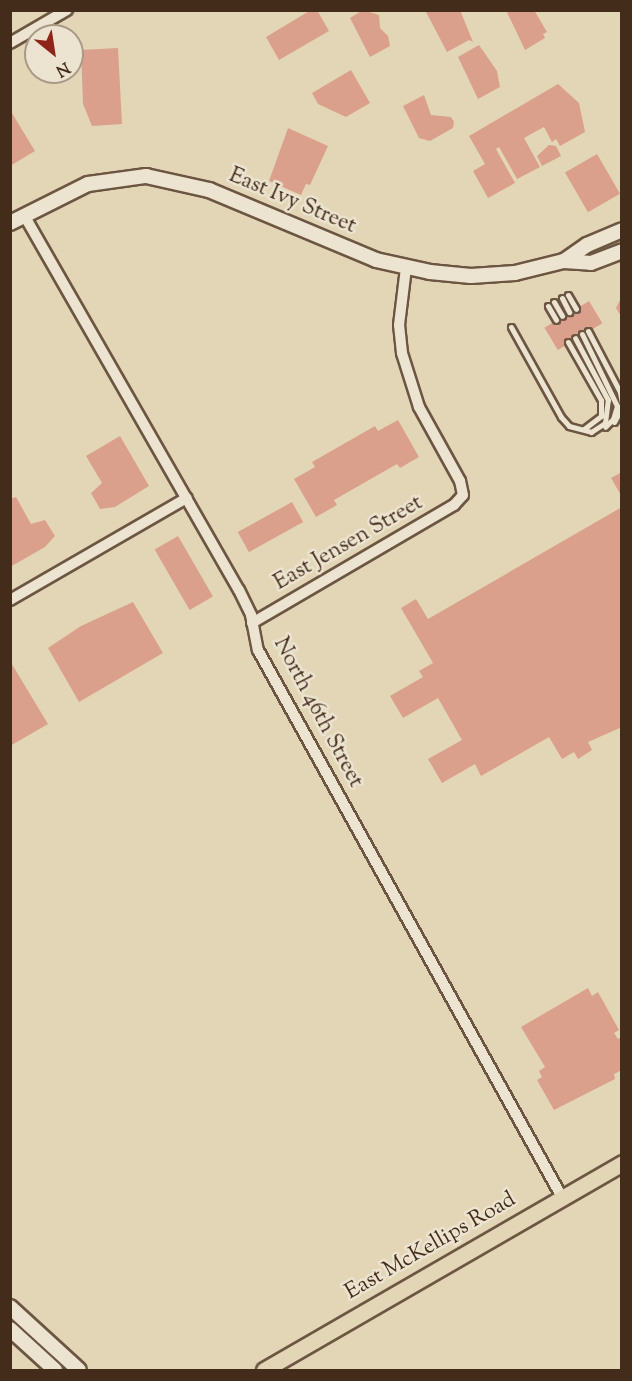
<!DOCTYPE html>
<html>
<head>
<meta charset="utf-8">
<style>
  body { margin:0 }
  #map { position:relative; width:632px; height:1381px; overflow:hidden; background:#e2d6b7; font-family:"Sorts Mill Goudy",serif }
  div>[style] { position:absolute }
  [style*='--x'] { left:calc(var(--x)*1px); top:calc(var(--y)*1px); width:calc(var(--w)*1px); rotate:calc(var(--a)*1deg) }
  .building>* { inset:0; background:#dba08b; transform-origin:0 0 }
  .roads { filter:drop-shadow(2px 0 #6c5642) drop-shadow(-2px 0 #6c5642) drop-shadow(0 2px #6c5642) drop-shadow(0 -2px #6c5642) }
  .lane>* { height:5px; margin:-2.5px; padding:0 2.5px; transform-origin:2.5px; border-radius:2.5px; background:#ece4d0 }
  .street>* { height:10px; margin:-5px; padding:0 5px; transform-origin:5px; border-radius:5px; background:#ece4d0 }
  .secondary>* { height:14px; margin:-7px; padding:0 7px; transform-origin:7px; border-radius:7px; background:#ece4d0 }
  .primary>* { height:15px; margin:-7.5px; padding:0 7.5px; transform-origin:7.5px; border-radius:7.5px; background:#e2d6b7 }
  span { translate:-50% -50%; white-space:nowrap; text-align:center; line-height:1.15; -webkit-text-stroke:5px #ece4d0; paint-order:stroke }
  .street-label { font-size:22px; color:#442c1b }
  .frame { position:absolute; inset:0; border:12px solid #442c1b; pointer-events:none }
  .north { position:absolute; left:24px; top:24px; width:60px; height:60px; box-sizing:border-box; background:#ece4d0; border:2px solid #a99a88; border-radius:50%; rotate:150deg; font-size:16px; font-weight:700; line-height:24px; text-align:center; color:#442c1b }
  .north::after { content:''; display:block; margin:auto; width:21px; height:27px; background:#8f2418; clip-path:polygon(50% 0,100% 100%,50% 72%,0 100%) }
</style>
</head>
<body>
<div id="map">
  <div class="building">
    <div style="clip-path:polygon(311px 10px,317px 10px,329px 31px,279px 60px,266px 37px)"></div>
    <div style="clip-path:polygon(363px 10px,379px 15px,380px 28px,388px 36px,390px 46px,370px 57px,350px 18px)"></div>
    <div style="clip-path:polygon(425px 10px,460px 10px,473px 42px,469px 40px,447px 52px)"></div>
    <div style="clip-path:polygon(506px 10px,534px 10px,547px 32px,543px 34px,545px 38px,525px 50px)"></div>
    <div style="clip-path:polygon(479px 45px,497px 71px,500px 87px,478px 99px,458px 57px)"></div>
    <div style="clip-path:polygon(118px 48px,122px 124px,92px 126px,83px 104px,81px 50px)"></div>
    <div style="clip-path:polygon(351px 70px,370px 103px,346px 117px,318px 104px,312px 93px)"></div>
    <div style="clip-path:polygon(558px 84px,579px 103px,585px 132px,560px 146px,556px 139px,552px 142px,544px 127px,524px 138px,540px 167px,517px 179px,499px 147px,496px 149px,515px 183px,488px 198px,473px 171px,485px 164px,469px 136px)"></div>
    <div style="clip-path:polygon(424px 95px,431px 115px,451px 117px,454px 122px,453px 128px,430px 141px,419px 138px,403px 106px)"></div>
    <div style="clip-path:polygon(10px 110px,35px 151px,10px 166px)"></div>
    <div style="clip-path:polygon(288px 128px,328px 146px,310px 185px,306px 184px,301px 195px,269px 181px)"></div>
    <div style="clip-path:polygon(549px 145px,556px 146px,561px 156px,542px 166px,537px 156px)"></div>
    <div style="left:597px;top:154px;width:46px;height:37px;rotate:60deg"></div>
    <div style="clip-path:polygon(622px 296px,622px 318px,616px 308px)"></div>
    <div style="left:589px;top:301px;width:26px;height:52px;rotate:59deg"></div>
    <div style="clip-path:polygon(398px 420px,419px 457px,400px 468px,397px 464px,334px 500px,337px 505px,316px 517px,294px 479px,315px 467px,312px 462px,375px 426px,378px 431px)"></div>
    <div style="clip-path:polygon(120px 436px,149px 486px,115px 507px,100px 509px,91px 493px,102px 483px,86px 456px)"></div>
    <div style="clip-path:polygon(622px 472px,622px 497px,611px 478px)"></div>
    <div style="clip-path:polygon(16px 497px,31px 524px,45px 520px,55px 536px,45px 547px,10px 567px,10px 499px)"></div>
    <div style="left:292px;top:502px;width:23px;height:62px;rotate:61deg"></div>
    <div style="clip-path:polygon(622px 507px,622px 727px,588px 742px,592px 750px,578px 759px,574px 752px,562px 759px,549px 737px,481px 776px,475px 764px,442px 783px,428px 759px,462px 740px,438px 698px,403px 718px,390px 696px,423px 677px,419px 671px,433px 663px,401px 608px,416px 599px,428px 619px)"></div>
    <div style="left:178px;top:536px;width:70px;height:27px;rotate:60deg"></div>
    <div style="clip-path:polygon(133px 602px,163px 653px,79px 702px,48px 648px,81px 626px)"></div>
    <div style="clip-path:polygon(10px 661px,48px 724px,10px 746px)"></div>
    <div style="clip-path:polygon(588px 988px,592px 996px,598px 992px,619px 1030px,614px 1033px,618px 1039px,622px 1037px,622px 1070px,614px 1074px,615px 1079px,554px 1110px,537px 1080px,542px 1077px,539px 1071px,545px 1067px,521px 1027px)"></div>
  </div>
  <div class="roads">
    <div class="lane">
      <div style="--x:568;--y:295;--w:16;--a:60"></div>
      <div style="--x:562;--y:298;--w:16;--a:63"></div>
      <div style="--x:554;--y:302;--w:16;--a:60"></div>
      <div style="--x:548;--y:306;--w:16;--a:60"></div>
      <div style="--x:511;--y:327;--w:103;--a:60.9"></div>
      <div style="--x:561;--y:417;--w:12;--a:48"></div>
      <div style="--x:569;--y:426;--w:23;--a:15"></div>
      <div style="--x:591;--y:432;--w:17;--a:-33"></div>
      <div style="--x:605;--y:423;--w:23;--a:-83"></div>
      <div style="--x:608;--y:400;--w:70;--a:-118"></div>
      <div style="--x:588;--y:331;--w:69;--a:62.3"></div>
      <div style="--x:620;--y:392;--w:11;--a:80"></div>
      <div style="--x:582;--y:334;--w:80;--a:64.1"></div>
      <div style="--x:617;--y:406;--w:14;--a:107"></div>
      <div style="--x:613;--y:419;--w:11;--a:135"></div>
      <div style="--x:568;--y:342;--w:67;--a:60.4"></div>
      <div style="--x:601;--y:400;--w:16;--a:90"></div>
      <div style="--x:601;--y:416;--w:21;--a:143"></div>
      <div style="--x:614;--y:422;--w:17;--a:-62"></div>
    </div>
    <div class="street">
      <div style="--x:10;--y:43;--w:66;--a:-30.1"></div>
      <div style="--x:24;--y:215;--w:432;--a:60.2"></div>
      <div style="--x:239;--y:590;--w:28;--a:64"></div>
      <div style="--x:251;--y:615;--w:36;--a:79"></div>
      <div style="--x:258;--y:650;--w:626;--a:60.94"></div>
      <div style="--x:10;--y:600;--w:204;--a:-30"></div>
      <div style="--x:252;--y:623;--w:234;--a:-30.3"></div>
      <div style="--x:454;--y:505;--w:13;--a:-48"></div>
      <div style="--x:463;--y:495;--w:14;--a:-102"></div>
      <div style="--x:460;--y:481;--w:85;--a:-119"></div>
      <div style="--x:419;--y:407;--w:57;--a:-107.5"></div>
      <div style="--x:402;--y:353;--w:28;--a:-96"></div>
      <div style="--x:399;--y:325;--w:57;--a:-83"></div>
    </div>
    <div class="secondary">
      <div style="--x:10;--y:223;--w:87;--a:-26.6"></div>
      <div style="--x:88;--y:184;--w:59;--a:-7.9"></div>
      <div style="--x:146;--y:176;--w:65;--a:12.5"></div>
      <div style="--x:209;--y:190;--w:181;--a:22.7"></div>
      <div style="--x:376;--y:260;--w:55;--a:12.5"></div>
      <div style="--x:430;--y:272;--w:41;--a:5.6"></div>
      <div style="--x:471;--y:276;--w:44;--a:-3.9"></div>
      <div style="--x:515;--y:273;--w:50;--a:-13.8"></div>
      <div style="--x:564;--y:261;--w:27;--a:4"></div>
      <div style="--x:591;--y:263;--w:33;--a:-21"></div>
      <div style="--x:564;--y:261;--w:28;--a:-35"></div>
      <div style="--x:587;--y:245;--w:38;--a:-23"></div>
      <div style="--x:10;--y:1307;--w:93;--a:42.4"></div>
      <div style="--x:10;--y:1329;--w:61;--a:42.3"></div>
    </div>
    <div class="primary">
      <div style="--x:264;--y:1370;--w:414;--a:-30"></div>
    </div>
  </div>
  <div class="street-label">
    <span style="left:292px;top:202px;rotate:23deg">East Ivy Street</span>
    <span style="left:349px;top:544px;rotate:-30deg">East Jensen Street</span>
    <span style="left:317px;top:713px;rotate:62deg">North 46th Street</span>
    <span style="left:431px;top:1247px;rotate:-30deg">East McKellips Road</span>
  </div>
  <div class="frame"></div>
  <div class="north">N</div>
</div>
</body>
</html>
